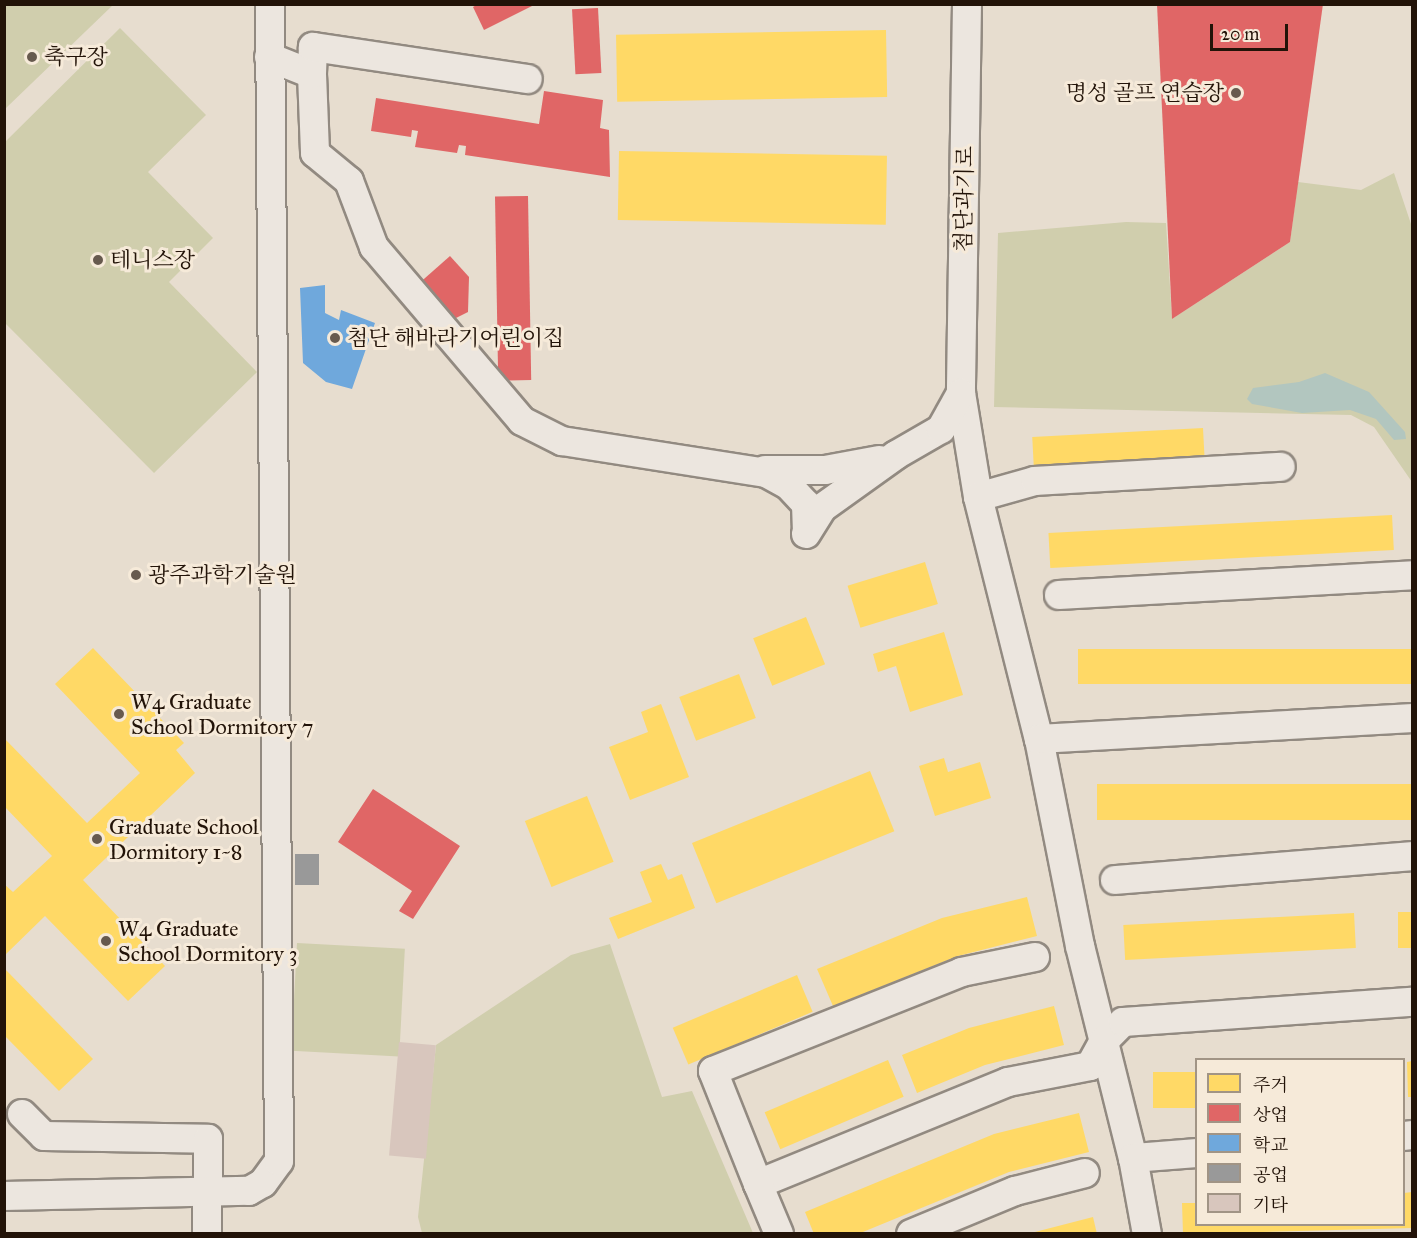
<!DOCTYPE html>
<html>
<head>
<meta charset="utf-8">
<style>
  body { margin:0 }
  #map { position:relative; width:1417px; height:1238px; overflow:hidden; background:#e7ddcf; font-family:"IM FELL Great Primer","Noto Serif KR",serif }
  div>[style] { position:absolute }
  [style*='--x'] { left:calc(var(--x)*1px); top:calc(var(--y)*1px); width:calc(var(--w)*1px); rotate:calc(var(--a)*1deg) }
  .green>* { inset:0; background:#d0cead; transform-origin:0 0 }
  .water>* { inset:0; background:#b2c6bf }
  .homes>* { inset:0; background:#ffd966; transform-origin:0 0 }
  .shops>* { inset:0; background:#e06666; transform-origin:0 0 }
  .schools>* { inset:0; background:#6fa8dc }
  .industry>* { inset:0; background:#999; transform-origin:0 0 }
  .building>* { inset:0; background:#d8c6bd; transform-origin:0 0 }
  .roads { filter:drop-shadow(2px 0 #928a81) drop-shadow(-2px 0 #928a81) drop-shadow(0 2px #928a81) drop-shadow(0 -2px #928a81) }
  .minor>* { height:28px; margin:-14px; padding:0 14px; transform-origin:14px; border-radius:14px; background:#ece6df }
  .dots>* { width:16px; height:16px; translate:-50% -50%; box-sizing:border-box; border:3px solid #f6ead9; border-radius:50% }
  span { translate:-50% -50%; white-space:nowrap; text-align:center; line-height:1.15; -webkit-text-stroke:6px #f6ead9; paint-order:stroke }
  .poi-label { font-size:22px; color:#221308 }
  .left { translate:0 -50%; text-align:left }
  .right { translate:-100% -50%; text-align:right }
  .street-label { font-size:22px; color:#221308 }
  .frame { position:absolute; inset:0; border:6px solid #221308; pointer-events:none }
  .legend { position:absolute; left:1195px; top:1058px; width:210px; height:168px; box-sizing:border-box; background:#f6ead9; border:2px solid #a19485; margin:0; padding:8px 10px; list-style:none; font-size:18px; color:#221308 }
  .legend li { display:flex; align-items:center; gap:12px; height:30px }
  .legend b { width:30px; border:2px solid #a19485 }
  .scale { position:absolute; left:1210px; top:24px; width:78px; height:27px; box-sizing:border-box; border:3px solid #221308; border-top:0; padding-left:8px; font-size:18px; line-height:21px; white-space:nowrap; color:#221308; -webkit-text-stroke:4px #f6ead9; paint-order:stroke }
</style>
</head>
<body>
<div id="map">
  <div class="green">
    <div style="clip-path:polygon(5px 4px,113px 4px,113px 5px,5px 109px)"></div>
    <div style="clip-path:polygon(120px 28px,206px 115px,148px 172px,213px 238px,169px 282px,257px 372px,154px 473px,5px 323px,5px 142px)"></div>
    <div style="clip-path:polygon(1394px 173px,1412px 227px,1412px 482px,1374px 427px,1351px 415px,994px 407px,998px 233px,1126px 222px,1166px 223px,1172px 319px,1290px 242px,1298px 182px,1361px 190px)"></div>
    <div style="left:297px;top:943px;width:108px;height:108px;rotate:3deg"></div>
    <div style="clip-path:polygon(610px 944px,662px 1097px,692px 1091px,753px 1233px,422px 1233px,418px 1217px,436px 1045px,571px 955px)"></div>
  </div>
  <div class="water">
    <div style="clip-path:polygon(1325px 373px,1369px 392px,1405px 432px,1406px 439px,1394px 440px,1376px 419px,1350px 410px,1302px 413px,1252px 404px,1247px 399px,1253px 388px,1299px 382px)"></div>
  </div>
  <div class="homes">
    <div style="left:886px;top:30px;width:67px;height:270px;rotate:89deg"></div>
    <div style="left:619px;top:151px;width:268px;height:69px;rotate:1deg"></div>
    <div style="left:1203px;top:428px;width:37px;height:171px;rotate:87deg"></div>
    <div style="left:1392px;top:515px;width:35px;height:344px;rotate:87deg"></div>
    <div style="left:925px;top:562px;width:44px;height:81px;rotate:73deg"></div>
    <div style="left:806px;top:617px;width:51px;height:57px;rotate:68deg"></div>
    <div style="clip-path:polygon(944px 632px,963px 695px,910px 712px,896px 666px,878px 672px,873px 654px)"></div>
    <div style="clip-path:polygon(93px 648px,184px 743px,176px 750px,195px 773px,83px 880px,165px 966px,128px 1001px,45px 916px,4px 956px,4px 884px,13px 892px,52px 856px,4px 806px,4px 738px,87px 823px,140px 773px,55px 684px)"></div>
    <div style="left:1412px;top:649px;width:35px;height:334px;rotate:90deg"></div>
    <div style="left:739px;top:674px;width:47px;height:64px;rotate:69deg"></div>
    <div style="clip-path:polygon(661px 704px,689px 777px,630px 800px,609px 747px,648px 732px,641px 712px)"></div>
    <div style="clip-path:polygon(944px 758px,948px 772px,980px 762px,991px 798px,935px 816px,919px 766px)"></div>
    <div style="left:870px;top:771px;width:65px;height:192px;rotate:68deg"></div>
    <div style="left:1412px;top:784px;width:36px;height:315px;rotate:90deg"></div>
    <div style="left:587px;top:796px;width:71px;height:67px;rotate:68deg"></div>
    <div style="clip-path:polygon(661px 864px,668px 880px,682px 874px,695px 908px,618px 939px,609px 918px,652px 902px,640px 872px)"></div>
    <div style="clip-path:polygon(1027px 897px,1037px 936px,958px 956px,833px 1006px,817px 969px,942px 918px)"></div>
    <div style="left:1412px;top:912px;width:36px;height:14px;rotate:90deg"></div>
    <div style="left:1354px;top:913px;width:35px;height:231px;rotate:87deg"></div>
    <div style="clip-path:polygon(4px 968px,93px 1059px,59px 1091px,4px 1035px)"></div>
    <div style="left:797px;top:975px;width:40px;height:135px;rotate:67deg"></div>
    <div style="clip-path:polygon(1054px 1006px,1064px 1045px,985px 1065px,917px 1093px,902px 1055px,969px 1028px)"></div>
    <div style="left:888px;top:1060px;width:40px;height:134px;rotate:67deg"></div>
    <div style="clip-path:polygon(1412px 1061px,1412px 1097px,1408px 1097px,1407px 1062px)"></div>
    <div style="left:1196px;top:1072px;width:36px;height:43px;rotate:90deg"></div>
    <div style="clip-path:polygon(1079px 1113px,1089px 1152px,1009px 1172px,858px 1234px,814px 1234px,805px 1212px,994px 1134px)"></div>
    <div style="clip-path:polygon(1412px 1192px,1412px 1228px,1183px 1234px,1182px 1203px,1196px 1203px,1196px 1224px,1404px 1224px,1404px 1193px)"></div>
    <div style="clip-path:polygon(1093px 1217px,1097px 1234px,1031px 1234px,1031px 1233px)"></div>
  </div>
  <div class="shops">
    <div style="clip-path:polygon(478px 4px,536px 4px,484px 30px,473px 7px)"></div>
    <div style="clip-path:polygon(1157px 4px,1323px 4px,1290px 242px,1172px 319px)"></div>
    <div style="left:598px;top:8px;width:65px;height:26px;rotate:87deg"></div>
    <div style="clip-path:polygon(544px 91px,603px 100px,600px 128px,609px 130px,610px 177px,465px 155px,466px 146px,459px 145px,457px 153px,415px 147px,418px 131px,412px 130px,411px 137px,371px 131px,376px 98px,539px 124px)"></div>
    <div style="left:528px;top:196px;width:184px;height:33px;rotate:89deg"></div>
    <div style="clip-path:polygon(450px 256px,469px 277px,468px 312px,448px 322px,416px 286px)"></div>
    <div style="clip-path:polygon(373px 789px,460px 846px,413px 919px,399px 911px,412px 891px,338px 842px)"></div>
  </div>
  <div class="schools">
    <div style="clip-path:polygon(325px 285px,325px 313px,339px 320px,341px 310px,375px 323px,352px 389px,326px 382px,303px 363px,300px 288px)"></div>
  </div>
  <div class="industry">
    <div style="left:319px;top:854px;width:31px;height:24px;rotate:90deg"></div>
  </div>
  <div class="building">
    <div style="left:399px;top:1042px;width:37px;height:114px;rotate:5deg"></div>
  </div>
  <div class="roads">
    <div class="minor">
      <div style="--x:967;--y:4;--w:389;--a:90.9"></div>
      <div style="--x:961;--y:393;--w:105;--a:80.7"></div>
      <div style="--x:978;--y:497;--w:250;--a:75.9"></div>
      <div style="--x:1039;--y:739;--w:211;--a:78.8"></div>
      <div style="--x:1080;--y:946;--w:219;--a:76"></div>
      <div style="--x:1133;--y:1158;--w:77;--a:79.6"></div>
      <div style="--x:269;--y:57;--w:46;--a:21.6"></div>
      <div style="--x:312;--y:74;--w:79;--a:87.8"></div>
      <div style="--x:315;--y:153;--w:44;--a:39.5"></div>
      <div style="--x:349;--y:181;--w:71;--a:69.3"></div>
      <div style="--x:374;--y:247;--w:228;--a:49.6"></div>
      <div style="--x:522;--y:421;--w:45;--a:26.6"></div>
      <div style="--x:562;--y:441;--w:206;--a:8.9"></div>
      <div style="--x:766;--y:473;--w:26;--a:29"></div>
      <div style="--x:789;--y:486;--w:25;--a:47"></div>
      <div style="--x:806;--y:504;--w:25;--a:88"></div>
      <div style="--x:312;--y:74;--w:27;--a:-88"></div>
      <div style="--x:313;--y:47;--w:217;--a:8.5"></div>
      <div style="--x:765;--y:470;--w:60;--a:0"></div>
      <div style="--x:825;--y:470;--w:55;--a:-10.5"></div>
      <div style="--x:978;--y:497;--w:59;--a:-15.7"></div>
      <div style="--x:1035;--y:481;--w:246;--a:-3.3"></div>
      <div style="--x:806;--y:534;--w:31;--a:-58"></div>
      <div style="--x:822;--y:508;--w:91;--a:-35.6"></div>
      <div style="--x:896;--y:455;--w:52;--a:-30"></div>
      <div style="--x:941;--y:429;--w:41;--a:-60.9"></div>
      <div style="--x:1059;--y:595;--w:354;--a:-3.2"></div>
      <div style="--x:1039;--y:739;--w:374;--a:-3.2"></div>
      <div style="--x:1115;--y:880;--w:298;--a:-4.6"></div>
      <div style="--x:1035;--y:957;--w:75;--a:168.4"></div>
      <div style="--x:962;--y:972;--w:268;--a:158.3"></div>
      <div style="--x:713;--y:1071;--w:122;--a:68.3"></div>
      <div style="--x:758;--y:1184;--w:270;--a:-22.2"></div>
      <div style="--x:1008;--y:1082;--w:84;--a:-11"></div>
      <div style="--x:1090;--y:1066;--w:29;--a:-61"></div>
      <div style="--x:1104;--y:1041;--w:27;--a:-45"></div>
      <div style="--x:1123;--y:1022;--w:290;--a:-4"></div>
      <div style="--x:22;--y:1114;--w:31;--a:45"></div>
      <div style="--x:44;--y:1136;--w:164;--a:1"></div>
      <div style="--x:208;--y:1139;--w:95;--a:90.6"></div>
      <div style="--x:1404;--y:1136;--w:8;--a:-7"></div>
      <div style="--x:1133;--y:1158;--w:63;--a:-4.5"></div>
      <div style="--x:758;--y:1184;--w:54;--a:67.2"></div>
      <div style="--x:4;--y:1196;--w:245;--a:-1.2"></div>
      <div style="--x:249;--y:1191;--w:16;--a:-30"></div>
      <div style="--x:263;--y:1183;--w:27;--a:-54"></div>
      <div style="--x:279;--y:1161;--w:1157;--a:-90.45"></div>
      <div style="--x:911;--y:1234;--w:113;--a:-22.5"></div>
      <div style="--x:1015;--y:1191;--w:72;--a:-14.4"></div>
    </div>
  </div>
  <div class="dots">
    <div style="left:32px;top:57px;background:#675a4e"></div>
    <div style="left:1236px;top:93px;background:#675a4e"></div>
    <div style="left:98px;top:260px;background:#675a4e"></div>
    <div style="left:335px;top:338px;background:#675a4e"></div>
    <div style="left:136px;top:575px;background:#675a4e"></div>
    <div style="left:119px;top:714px;background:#675a4e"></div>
    <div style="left:97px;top:839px;background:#675a4e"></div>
    <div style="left:106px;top:941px;background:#675a4e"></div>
  </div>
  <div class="poi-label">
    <span class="left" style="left:44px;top:57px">축구장</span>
    <span class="right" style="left:1224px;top:93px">명성 골프 연습장</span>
    <span class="left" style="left:110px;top:260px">테니스장</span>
    <span class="left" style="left:347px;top:338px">첨단 해바라기어린이집</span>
    <span class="left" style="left:148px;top:575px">광주과학기술원</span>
    <span class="left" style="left:131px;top:714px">W4 Graduate<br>School Dormitory 7</span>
    <span class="left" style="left:109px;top:839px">Graduate School<br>Dormitory 1~8</span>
    <span class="left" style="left:118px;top:941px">W4 Graduate<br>School Dormitory 3</span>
  </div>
  <div class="street-label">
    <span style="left:964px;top:199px;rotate:-89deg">첨단과기로</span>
  </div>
  <div class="frame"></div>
  <ul class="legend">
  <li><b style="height:16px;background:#ffd966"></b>주거</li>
  <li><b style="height:16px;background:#e06666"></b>상업</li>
  <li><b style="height:16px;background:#6fa8dc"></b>학교</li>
  <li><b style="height:16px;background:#999"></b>공업</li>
  <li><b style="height:16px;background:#d8c6bd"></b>기타</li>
  </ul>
  <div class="scale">20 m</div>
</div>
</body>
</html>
